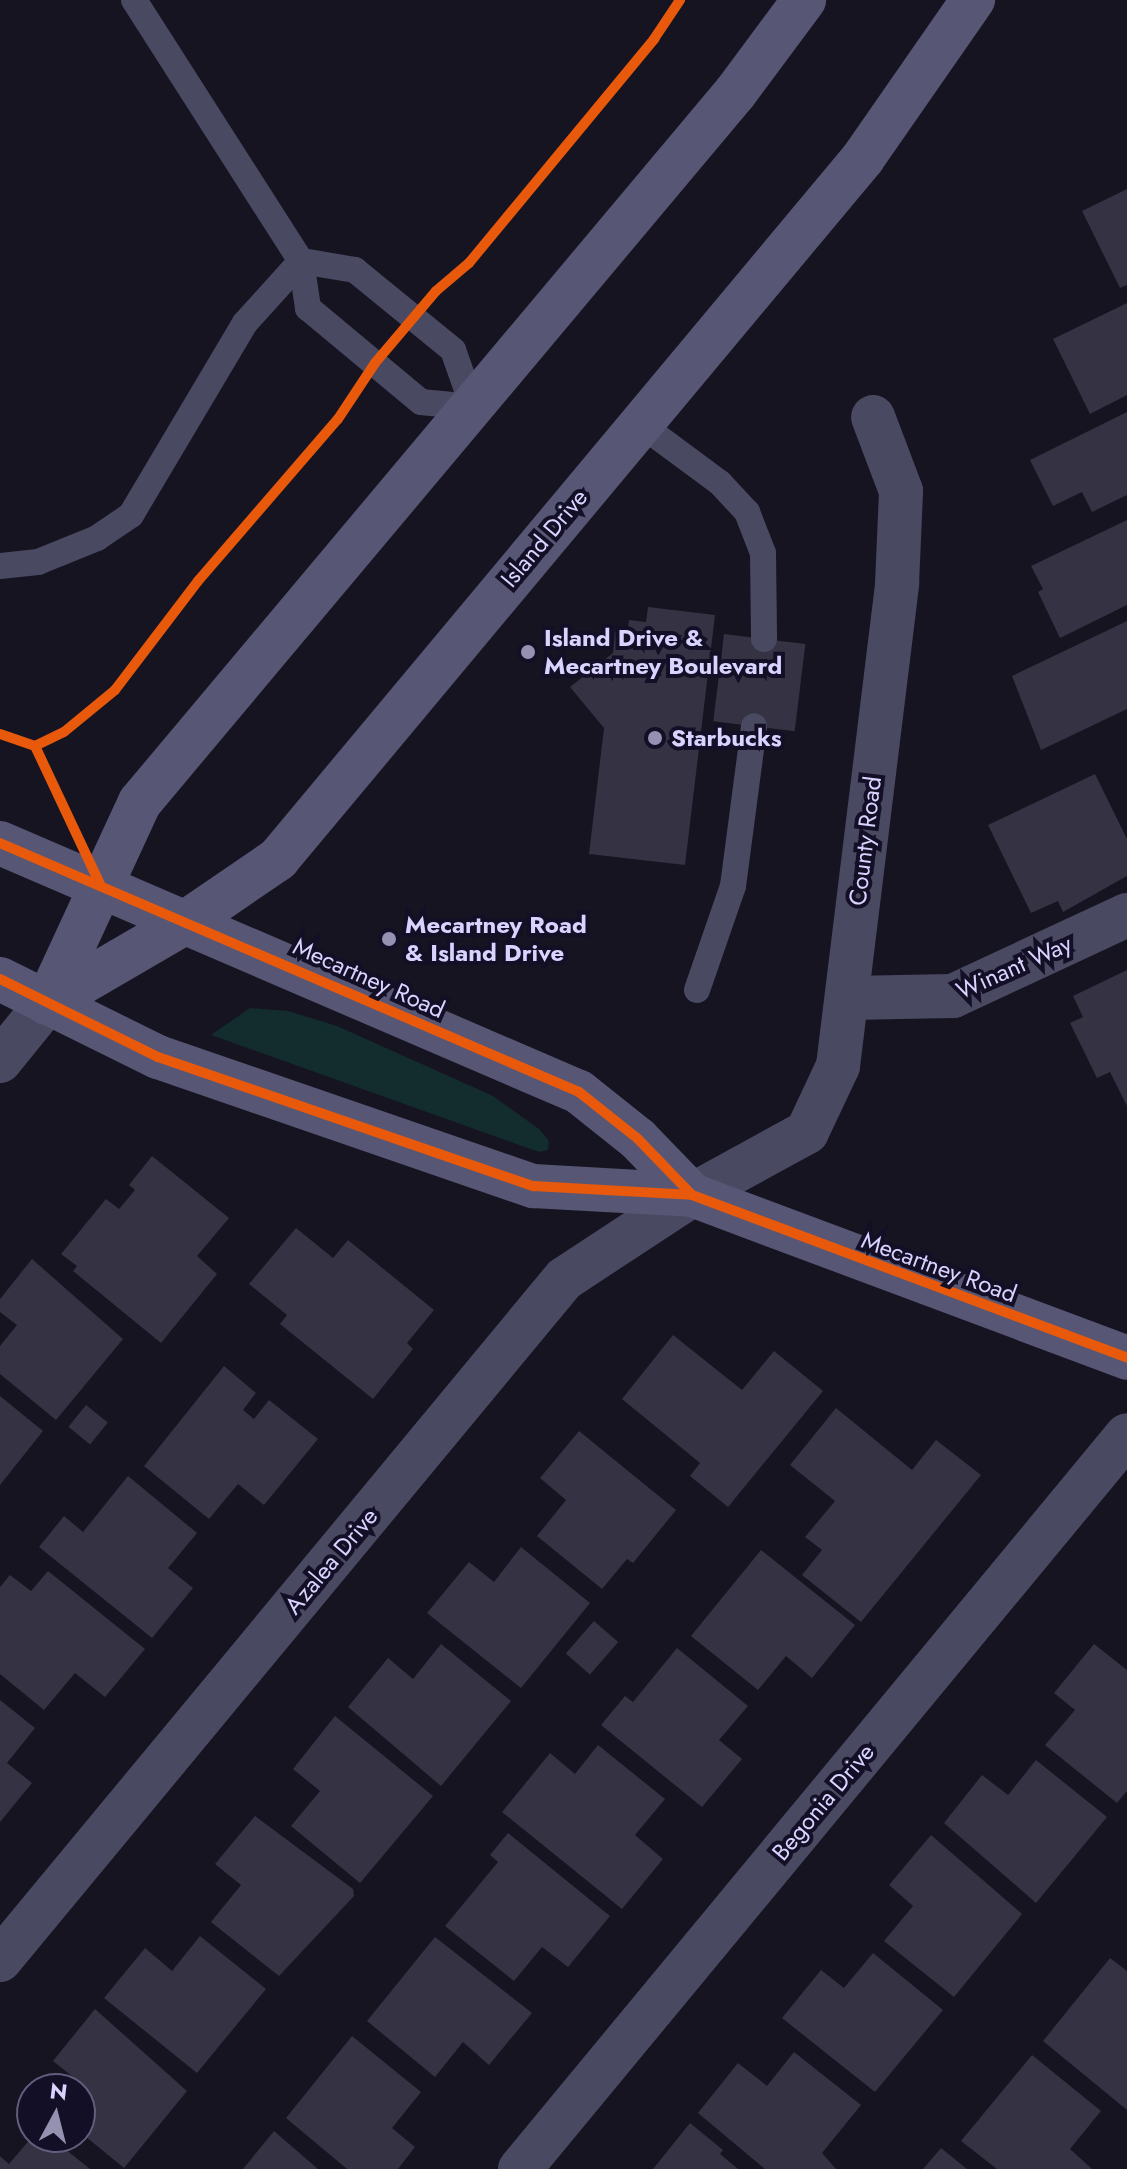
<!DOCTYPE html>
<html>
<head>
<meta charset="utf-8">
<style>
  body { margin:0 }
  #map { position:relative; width:1127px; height:2169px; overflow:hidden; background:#161421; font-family:Jost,sans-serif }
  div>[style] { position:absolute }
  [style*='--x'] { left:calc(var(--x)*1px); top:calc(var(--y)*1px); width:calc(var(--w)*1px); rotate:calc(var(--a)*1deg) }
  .green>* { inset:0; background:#132c2d }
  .building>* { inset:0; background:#343243; transform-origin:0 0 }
  .lane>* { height:26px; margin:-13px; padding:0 13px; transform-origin:13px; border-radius:13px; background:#4a4962 }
  .street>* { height:44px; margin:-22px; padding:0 22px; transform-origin:22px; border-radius:22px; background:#4a4962 }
  .secondary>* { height:44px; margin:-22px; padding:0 22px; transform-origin:22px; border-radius:22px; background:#575674 }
  .cycleway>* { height:10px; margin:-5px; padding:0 5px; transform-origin:5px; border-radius:5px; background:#e8590c }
  .dots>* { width:22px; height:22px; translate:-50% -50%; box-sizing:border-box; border:4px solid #130f26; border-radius:50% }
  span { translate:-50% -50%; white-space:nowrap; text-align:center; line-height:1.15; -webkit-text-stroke:8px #130f26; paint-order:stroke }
  .street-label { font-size:24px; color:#d9d4ff }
  .poi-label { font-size:24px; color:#d9d4ff; font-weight:700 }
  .left { translate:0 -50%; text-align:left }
  .north { position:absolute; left:16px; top:2073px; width:80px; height:80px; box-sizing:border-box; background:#130f26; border:2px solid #625e7d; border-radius:50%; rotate:7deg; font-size:22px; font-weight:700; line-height:32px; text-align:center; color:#d9d4ff }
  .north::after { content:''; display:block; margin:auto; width:28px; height:36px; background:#9591b1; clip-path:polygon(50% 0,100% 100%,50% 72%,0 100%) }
</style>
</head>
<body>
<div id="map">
  <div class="green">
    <div style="clip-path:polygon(250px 1008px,288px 1011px,337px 1026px,493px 1096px,539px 1129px,549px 1141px,548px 1150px,539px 1152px,211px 1035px)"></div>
  </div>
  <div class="building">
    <div style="clip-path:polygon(1127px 189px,1127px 285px,1120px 288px,1082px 211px)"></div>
    <div style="clip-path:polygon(1127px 303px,1127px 395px,1090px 414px,1053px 339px)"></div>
    <div style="clip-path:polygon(1127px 412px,1127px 495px,1092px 512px,1082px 492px,1053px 506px,1030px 460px)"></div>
    <div style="clip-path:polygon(1127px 520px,1127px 605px,1060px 638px,1038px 592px,1043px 589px,1031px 566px)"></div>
    <div style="clip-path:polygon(648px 607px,715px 615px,685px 865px,589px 854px,604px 728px,570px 687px,613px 653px,615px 632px,627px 634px,629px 620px,646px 622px)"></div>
    <div style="clip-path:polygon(1127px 621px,1127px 709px,1041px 750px,1012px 676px)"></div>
    <div style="left:724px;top:634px;width:82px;height:88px;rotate:7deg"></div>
    <div style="clip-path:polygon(1095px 774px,1127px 839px,1127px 876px,1063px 912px,1058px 901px,1031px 913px,988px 825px)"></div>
    <div style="clip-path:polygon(1127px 970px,1127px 1106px,1110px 1072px,1097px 1078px,1070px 1023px,1083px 1017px,1073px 996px)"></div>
    <div style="clip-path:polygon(152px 1156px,229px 1218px,197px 1256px,217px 1274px,161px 1343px,73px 1271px,77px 1266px,61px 1254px,106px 1199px,119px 1209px,135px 1190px,129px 1185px)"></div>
    <div style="clip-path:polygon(296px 1228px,333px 1258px,348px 1240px,434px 1310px,407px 1343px,413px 1349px,373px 1399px,280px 1324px,287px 1315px,249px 1284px)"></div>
    <div style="clip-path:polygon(32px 1259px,123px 1339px,56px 1420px,0 1374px,0 1346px,17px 1325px,0 1312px,0 1299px)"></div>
    <div style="clip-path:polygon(673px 1335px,742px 1390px,774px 1351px,823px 1391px,728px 1507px,690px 1476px,700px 1463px,622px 1399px)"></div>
    <div style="clip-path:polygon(224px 1366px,256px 1393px,243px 1410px,254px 1419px,269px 1400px,318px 1439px,264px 1505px,238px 1484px,209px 1519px,144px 1466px)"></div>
    <div style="clip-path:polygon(0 1396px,43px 1431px,0 1485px)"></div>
    <div style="left:86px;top:1405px;width:28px;height:28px;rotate:39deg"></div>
    <div style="clip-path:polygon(836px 1408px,912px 1470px,936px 1440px,981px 1475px,861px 1622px,802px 1575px,822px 1550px,805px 1537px,835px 1501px,790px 1465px)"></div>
    <div style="clip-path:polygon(579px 1431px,676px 1510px,633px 1563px,627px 1559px,602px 1589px,537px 1536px,566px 1500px,540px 1478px)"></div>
    <div style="clip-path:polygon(128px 1476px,197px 1533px,168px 1568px,193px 1588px,152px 1638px,39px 1547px,64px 1516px,83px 1532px)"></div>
    <div style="clip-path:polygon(521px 1547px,590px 1603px,521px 1688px,427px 1613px,469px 1562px,494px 1582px)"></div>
    <div style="clip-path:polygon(761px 1550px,855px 1625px,812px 1678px,786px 1656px,758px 1690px,691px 1636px)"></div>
    <div style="clip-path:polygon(48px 1571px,145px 1649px,105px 1697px,75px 1673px,44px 1710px,0 1674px,0 1587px,10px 1575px,31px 1591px)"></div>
    <div style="left:594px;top:1621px;width:32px;height:43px;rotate:41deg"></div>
    <div style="clip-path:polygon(441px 1644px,511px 1701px,441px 1786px,348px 1707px,388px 1658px,413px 1679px)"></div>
    <div style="clip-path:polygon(1094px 1644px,1127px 1670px,1127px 1791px,1117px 1803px,1045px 1745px,1075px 1710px,1054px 1693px)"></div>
    <div style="clip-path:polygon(677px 1648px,748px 1706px,719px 1740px,742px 1759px,702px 1807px,601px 1725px,625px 1696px,633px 1702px)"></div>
    <div style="clip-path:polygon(0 1700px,35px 1728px,7px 1763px,32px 1783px,0 1822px)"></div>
    <div style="clip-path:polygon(335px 1716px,433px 1796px,360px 1883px,291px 1826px,320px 1791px,293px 1769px)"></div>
    <div style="clip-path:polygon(598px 1745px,665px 1799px,635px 1835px,663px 1859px,622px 1909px,502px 1812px,550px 1753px,575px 1774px)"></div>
    <div style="clip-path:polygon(1036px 1760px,1107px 1817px,1036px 1903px,944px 1823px,982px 1775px,1008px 1795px)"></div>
    <div style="clip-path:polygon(255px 1816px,353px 1889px,354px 1896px,279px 1976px,211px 1922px,241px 1885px,215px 1864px)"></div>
    <div style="clip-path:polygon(508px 1833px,610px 1916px,568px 1967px,542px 1947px,514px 1981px,445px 1926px,498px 1862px,490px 1855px)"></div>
    <div style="clip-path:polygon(931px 1835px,1022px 1914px,954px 1997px,884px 1941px,913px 1906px,889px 1885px)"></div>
    <div style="clip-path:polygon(200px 1936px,266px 1989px,197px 2073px,104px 1998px,145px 1948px,172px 1971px)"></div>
    <div style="clip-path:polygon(435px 1937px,532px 2013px,489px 2065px,463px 2042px,435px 2077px,367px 2021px)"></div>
    <div style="clip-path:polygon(873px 1953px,943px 2010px,875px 2092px,782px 2018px,821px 1970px,844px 1988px)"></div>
    <div style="clip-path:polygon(1110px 1958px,1127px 1971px,1127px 2110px,1043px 2041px)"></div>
    <div style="clip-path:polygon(95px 2009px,187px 2091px,124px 2168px,80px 2132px,80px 2089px,72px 2089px,78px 2081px,53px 2061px)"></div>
    <div style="clip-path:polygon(352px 2036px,421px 2092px,392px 2128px,415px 2147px,398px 2169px,347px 2169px,286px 2118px)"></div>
    <div style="clip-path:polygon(794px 2052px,861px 2105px,822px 2153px,836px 2169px,765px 2169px,698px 2113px,738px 2063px,767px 2086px)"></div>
    <div style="clip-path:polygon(1032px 2055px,1101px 2111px,1070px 2149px,1092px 2169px,997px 2169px,961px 2141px)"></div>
    <div style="clip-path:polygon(690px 2123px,723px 2150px,720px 2154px,738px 2169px,653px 2169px)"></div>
    <div style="clip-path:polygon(274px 2131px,318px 2169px,243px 2169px)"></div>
    <div style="clip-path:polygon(32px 2137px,50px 2137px,90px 2169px,0 2169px,0 2156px,9px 2164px)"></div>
    <div style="clip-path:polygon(941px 2148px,967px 2169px,923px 2169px)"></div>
  </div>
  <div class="lane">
    <div style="--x:134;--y:0;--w:310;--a:57.4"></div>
    <div style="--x:301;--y:261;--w:48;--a:81.5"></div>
    <div style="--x:308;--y:308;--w:147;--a:39.8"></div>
    <div style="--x:421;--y:402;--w:52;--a:5.5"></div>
    <div style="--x:473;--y:407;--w:60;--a:-109.3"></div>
    <div style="--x:453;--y:350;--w:127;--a:-140.8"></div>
    <div style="--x:355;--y:270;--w:55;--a:-170.5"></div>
    <div style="--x:639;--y:423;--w:101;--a:36.5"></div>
    <div style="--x:720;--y:483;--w:40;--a:47"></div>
    <div style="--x:747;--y:512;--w:44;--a:68.7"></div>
    <div style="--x:763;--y:553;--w:86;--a:89.3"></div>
    <div style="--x:0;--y:566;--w:38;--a:-6"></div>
    <div style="--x:38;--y:562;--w:64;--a:-22.1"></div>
    <div style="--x:97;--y:538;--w:41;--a:-34.1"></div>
    <div style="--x:131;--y:515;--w:223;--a:-59.3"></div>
    <div style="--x:245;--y:323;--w:84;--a:-47.9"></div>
    <div style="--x:697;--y:990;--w:110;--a:-70.9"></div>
    <div style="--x:733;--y:886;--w:161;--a:-82.5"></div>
  </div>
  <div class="street">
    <div style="--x:849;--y:998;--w:104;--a:-1.1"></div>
    <div style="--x:953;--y:996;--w:192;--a:-25"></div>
    <div style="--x:0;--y:1061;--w:75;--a:-51"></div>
    <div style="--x:0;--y:1960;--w:884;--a:-50.37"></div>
    <div style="--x:564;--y:1279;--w:153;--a:-33.3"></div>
    <div style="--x:692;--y:1195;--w:131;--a:-28.7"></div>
    <div style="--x:807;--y:1132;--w:73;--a:-64.8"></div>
    <div style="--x:838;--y:1066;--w:486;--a:-83"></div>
    <div style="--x:897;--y:584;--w:93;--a:-87.5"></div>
    <div style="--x:901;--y:491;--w:79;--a:-110.7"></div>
    <div style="--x:520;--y:2169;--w:952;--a:-50.41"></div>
  </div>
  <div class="secondary">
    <div style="--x:0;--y:843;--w:630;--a:23.27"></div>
    <div style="--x:579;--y:1092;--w:75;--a:38.5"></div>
    <div style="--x:638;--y:1139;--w:78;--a:46"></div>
    <div style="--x:0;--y:979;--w:176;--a:26.3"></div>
    <div style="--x:158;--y:1057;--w:397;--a:19"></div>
    <div style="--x:533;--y:1186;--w:159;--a:3.2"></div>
    <div style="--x:692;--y:1195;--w:465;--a:20.5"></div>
    <div style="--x:47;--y:1003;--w:161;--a:-30.2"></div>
    <div style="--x:186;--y:922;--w:112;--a:-34.4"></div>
    <div style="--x:278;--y:859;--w:913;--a:-50.15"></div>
    <div style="--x:863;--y:158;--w:193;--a:-55.2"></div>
    <div style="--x:47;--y:1003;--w:221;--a:-65.2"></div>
    <div style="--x:140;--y:802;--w:926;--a:-50"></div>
    <div style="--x:735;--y:93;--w:116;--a:-53.4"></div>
  </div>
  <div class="cycleway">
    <div style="--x:0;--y:734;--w:37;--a:19"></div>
    <div style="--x:35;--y:746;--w:155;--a:64.8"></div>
    <div style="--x:35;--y:746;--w:32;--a:-26"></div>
    <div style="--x:64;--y:732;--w:66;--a:-39.5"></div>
    <div style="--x:115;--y:690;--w:137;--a:-52.7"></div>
    <div style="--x:198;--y:581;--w:214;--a:-49.2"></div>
    <div style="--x:338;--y:419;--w:67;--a:-56.5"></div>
    <div style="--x:375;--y:363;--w:94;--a:-49.7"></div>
    <div style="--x:436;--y:291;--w:43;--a:-40.3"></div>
    <div style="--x:469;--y:263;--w:291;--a:-50.4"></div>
    <div style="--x:654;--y:39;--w:47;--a:-56.3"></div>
    <div style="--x:0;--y:843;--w:630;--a:23.27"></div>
    <div style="--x:579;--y:1092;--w:75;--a:38.5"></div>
    <div style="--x:638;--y:1139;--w:78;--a:46"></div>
    <div style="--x:0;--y:979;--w:176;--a:26.3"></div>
    <div style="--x:158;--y:1057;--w:397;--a:19"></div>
    <div style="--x:533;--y:1186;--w:159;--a:3.2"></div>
    <div style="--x:692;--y:1195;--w:465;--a:20.5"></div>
  </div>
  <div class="dots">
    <div style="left:528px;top:652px;background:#9591b1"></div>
    <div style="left:655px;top:738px;background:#9591b1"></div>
    <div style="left:389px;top:939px;background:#9591b1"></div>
  </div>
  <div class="street-label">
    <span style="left:544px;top:538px;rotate:-50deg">Island Drive</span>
    <span style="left:865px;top:841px;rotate:-83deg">County Road</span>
    <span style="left:1014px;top:967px;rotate:-24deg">Winant Way</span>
    <span style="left:369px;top:978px;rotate:24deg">Mecartney Road</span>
    <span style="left:939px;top:1267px;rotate:20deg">Mecartney Road</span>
    <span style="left:331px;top:1561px;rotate:-50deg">Azalea Drive</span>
    <span style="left:823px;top:1802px;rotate:-50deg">Begonia Drive</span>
  </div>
  <div class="poi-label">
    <span class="left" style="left:544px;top:652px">Island Drive &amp;<br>Mecartney Boulevard</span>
    <span class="left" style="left:671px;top:738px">Starbucks</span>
    <span class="left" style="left:405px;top:939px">Mecartney Road<br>&amp; Island Drive</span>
  </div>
  <div class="north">N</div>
</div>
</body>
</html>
